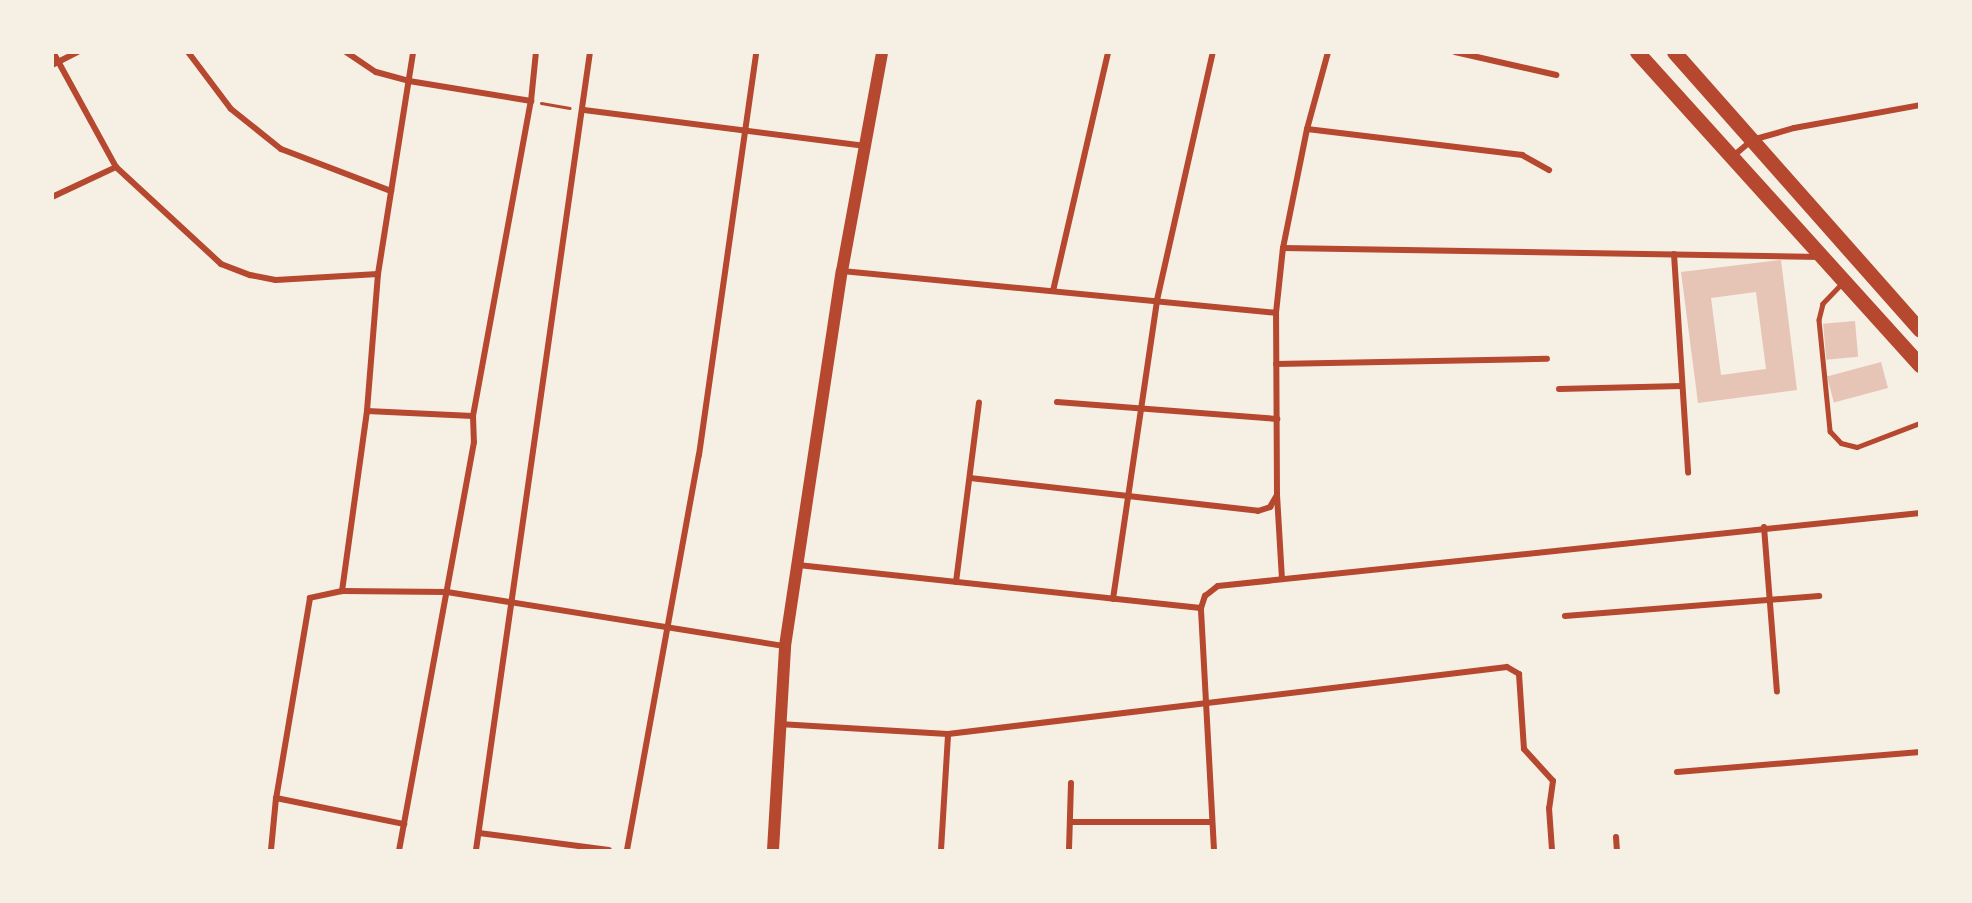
<!DOCTYPE html>
<html>
<head>
<meta charset="utf-8">
<style>
  body { margin:0 }
  #map { position:relative; width:1972px; height:903px; overflow:hidden; background:#f6efe4; font-family:Poppins,sans-serif }
  div>[style] { position:absolute }
  [style*='--x'] { left:calc(var(--x)*1px); top:calc(var(--y)*1px); width:calc(var(--w)*1px); rotate:calc(var(--a)*1deg) }
  .building>* { inset:0; background:#e6c5b7; transform-origin:0 0 }
  .path>* { height:3px; margin:-1.5px; padding:0 1.5px; transform-origin:1.5px; border-radius:1.5px; background:#b5482f }
  .service>* { height:4.5px; margin:-2.25px; padding:0 2.25px; transform-origin:2.25px; border-radius:2.25px; background:#b5482f }
  .minor>* { height:6px; margin:-3px; padding:0 3px; transform-origin:3px; border-radius:3px; background:#b5482f }
  .secondary>* { height:12px; margin:-6px; padding:0 6px; transform-origin:6px; border-radius:6px; background:#b5482f }
  .primary>* { height:15px; margin:-7.5px; padding:0 7.5px; transform-origin:7.5px; border-radius:7.5px; background:#b5482f }
  span { translate:-50% -50%; white-space:nowrap; text-align:center; line-height:1.15; -webkit-text-stroke:4.5px #f6efe4; paint-order:stroke }
  .frame { position:absolute; inset:0; border:54px solid #f6efe4; pointer-events:none }
</style>
</head>
<body>
<div id="map">
  <div class="building">
    <div style="clip-path:polygon(evenodd,1781px 260px,1797px 390px,1698px 403px,1681px 272px,1781px 260px,1756px 292px,1766px 369px,1721px 375px,1711px 298px,1756px 292px)"></div>
    <div style="left:1855px;top:321px;width:36px;height:32px;rotate:85deg"></div>
    <div style="left:1881px;top:362px;width:27px;height:56px;rotate:75deg"></div>
  </div>
  <div class="path">
    <div style="--x:541;--y:103;--w:29;--a:10"></div>
  </div>
  <div class="service">
    <div style="--x:1843;--y:283;--w:29;--a:134"></div>
    <div style="--x:1823;--y:304;--w:16;--a:104"></div>
    <div style="--x:1819;--y:320;--w:112;--a:84.3"></div>
    <div style="--x:1830;--y:431;--w:16;--a:47"></div>
    <div style="--x:1841;--y:443;--w:16;--a:14"></div>
    <div style="--x:1857;--y:447;--w:67;--a:-20.9"></div>
  </div>
  <div class="minor">
    <div style="--x:53;--y:52;--w:131;--a:61.3"></div>
    <div style="--x:116;--y:167;--w:143;--a:42.7"></div>
    <div style="--x:221;--y:264;--w:31;--a:21"></div>
    <div style="--x:250;--y:275;--w:26;--a:11"></div>
    <div style="--x:276;--y:280;--w:102;--a:-3.4"></div>
    <div style="--x:378;--y:274;--w:137;--a:94.6"></div>
    <div style="--x:367;--y:411;--w:182;--a:97.9"></div>
    <div style="--x:342;--y:591;--w:33;--a:168"></div>
    <div style="--x:310;--y:598;--w:203;--a:99.6"></div>
    <div style="--x:276;--y:798;--w:52;--a:95.5"></div>
    <div style="--x:188;--y:52;--w:71;--a:53"></div>
    <div style="--x:231;--y:109;--w:64;--a:38.7"></div>
    <div style="--x:281;--y:149;--w:118;--a:20.9"></div>
    <div style="--x:346;--y:52;--w:36;--a:34"></div>
    <div style="--x:376;--y:72;--w:34;--a:15"></div>
    <div style="--x:409;--y:81;--w:124;--a:9.3"></div>
    <div style="--x:1455;--y:52;--w:104;--a:12.8"></div>
    <div style="--x:52;--y:65;--w:29;--a:-27"></div>
    <div style="--x:584;--y:110;--w:282;--a:7.3"></div>
    <div style="--x:1307;--y:129;--w:217;--a:6.9"></div>
    <div style="--x:1522;--y:155;--w:31;--a:29"></div>
    <div style="--x:1732;--y:157;--w:26;--a:-40"></div>
    <div style="--x:1752;--y:140;--w:44;--a:-15.9"></div>
    <div style="--x:1794;--y:128;--w:128;--a:-10.3"></div>
    <div style="--x:52;--y:197;--w:71;--a:-25.1"></div>
    <div style="--x:1283;--y:248;--w:121;--a:-78.6"></div>
    <div style="--x:1307;--y:129;--w:80;--a:-74.7"></div>
    <div style="--x:1674;--y:254;--w:219;--a:86.3"></div>
    <div style="--x:842;--y:271;--w:436;--a:5.5"></div>
    <div style="--x:378;--y:274;--w:225;--a:-81"></div>
    <div style="--x:1053;--y:291;--w:245;--a:-77"></div>
    <div style="--x:1276;--y:364;--w:271;--a:-1.1"></div>
    <div style="--x:1559;--y:389;--w:123;--a:-1.4"></div>
    <div style="--x:1057;--y:402;--w:221;--a:4.4"></div>
    <div style="--x:367;--y:411;--w:106;--a:2.7"></div>
    <div style="--x:473;--y:416;--w:26;--a:88"></div>
    <div style="--x:474;--y:442;--w:415;--a:100.4"></div>
    <div style="--x:473;--y:416;--w:320;--a:-79.6"></div>
    <div style="--x:531;--y:101;--w:49;--a:-84.2"></div>
    <div style="--x:970;--y:478;--w:290;--a:6.5"></div>
    <div style="--x:1258;--y:511;--w:13;--a:-18"></div>
    <div style="--x:1270;--y:507;--w:14;--a:-60"></div>
    <div style="--x:1277;--y:495;--w:182;--a:-90.3"></div>
    <div style="--x:1276;--y:313;--w:65;--a:-83.9"></div>
    <div style="--x:1283;--y:248;--w:537;--a:0.96"></div>
    <div style="--x:1277;--y:495;--w:84;--a:86.6"></div>
    <div style="--x:1764;--y:527;--w:165;--a:85.5"></div>
    <div style="--x:798;--y:565;--w:405;--a:6.1"></div>
    <div style="--x:956;--y:582;--w:181;--a:-82.7"></div>
    <div style="--x:342;--y:591;--w:105;--a:0.5"></div>
    <div style="--x:447;--y:592;--w:342;--a:9.1"></div>
    <div style="--x:1113;--y:599;--w:302;--a:-81.6"></div>
    <div style="--x:1157;--y:300;--w:254;--a:-77.3"></div>
    <div style="--x:1565;--y:616;--w:255;--a:-4.5"></div>
    <div style="--x:779;--y:724;--w:169;--a:3.4"></div>
    <div style="--x:948;--y:734;--w:563;--a:-6.83"></div>
    <div style="--x:1507;--y:667;--w:14;--a:30"></div>
    <div style="--x:1519;--y:674;--w:75;--a:86.2"></div>
    <div style="--x:1524;--y:749;--w:43;--a:47.8"></div>
    <div style="--x:1553;--y:781;--w:27;--a:98"></div>
    <div style="--x:1549;--y:808;--w:42;--a:85.9"></div>
    <div style="--x:1677;--y:772;--w:244;--a:-4.7"></div>
    <div style="--x:276;--y:798;--w:131;--a:11.5"></div>
    <div style="--x:1070;--y:822;--w:142;--a:0"></div>
    <div style="--x:479;--y:833;--w:131;--a:7.5"></div>
    <div style="--x:1616;--y:837;--w:13;--a:86"></div>
    <div style="--x:476;--y:850;--w:806;--a:-81.87"></div>
    <div style="--x:627;--y:850;--w:402;--a:-79.7"></div>
    <div style="--x:699;--y:455;--w:407;--a:-81.9"></div>
    <div style="--x:941;--y:850;--w:116;--a:-86.5"></div>
    <div style="--x:1069;--y:850;--w:67;--a:-88.3"></div>
    <div style="--x:1214;--y:850;--w:242;--a:-93.1"></div>
    <div style="--x:1201;--y:608;--w:13;--a:-72"></div>
    <div style="--x:1205;--y:596;--w:16;--a:-38"></div>
    <div style="--x:1218;--y:586;--w:706;--a:-5.94"></div>
  </div>
  <div class="secondary">
    <div style="--x:773;--y:850;--w:204;--a:-86.6"></div>
    <div style="--x:785;--y:646;--w:379;--a:-81.4"></div>
    <div style="--x:842;--y:271;--w:223;--a:-79.6"></div>
  </div>
  <div class="primary">
    <div style="--x:1637;--y:52;--w:422;--a:47.9"></div>
    <div style="--x:1674;--y:52;--w:371;--a:48.5"></div>
  </div>
  <div class="frame"></div>
</div>
</body>
</html>
